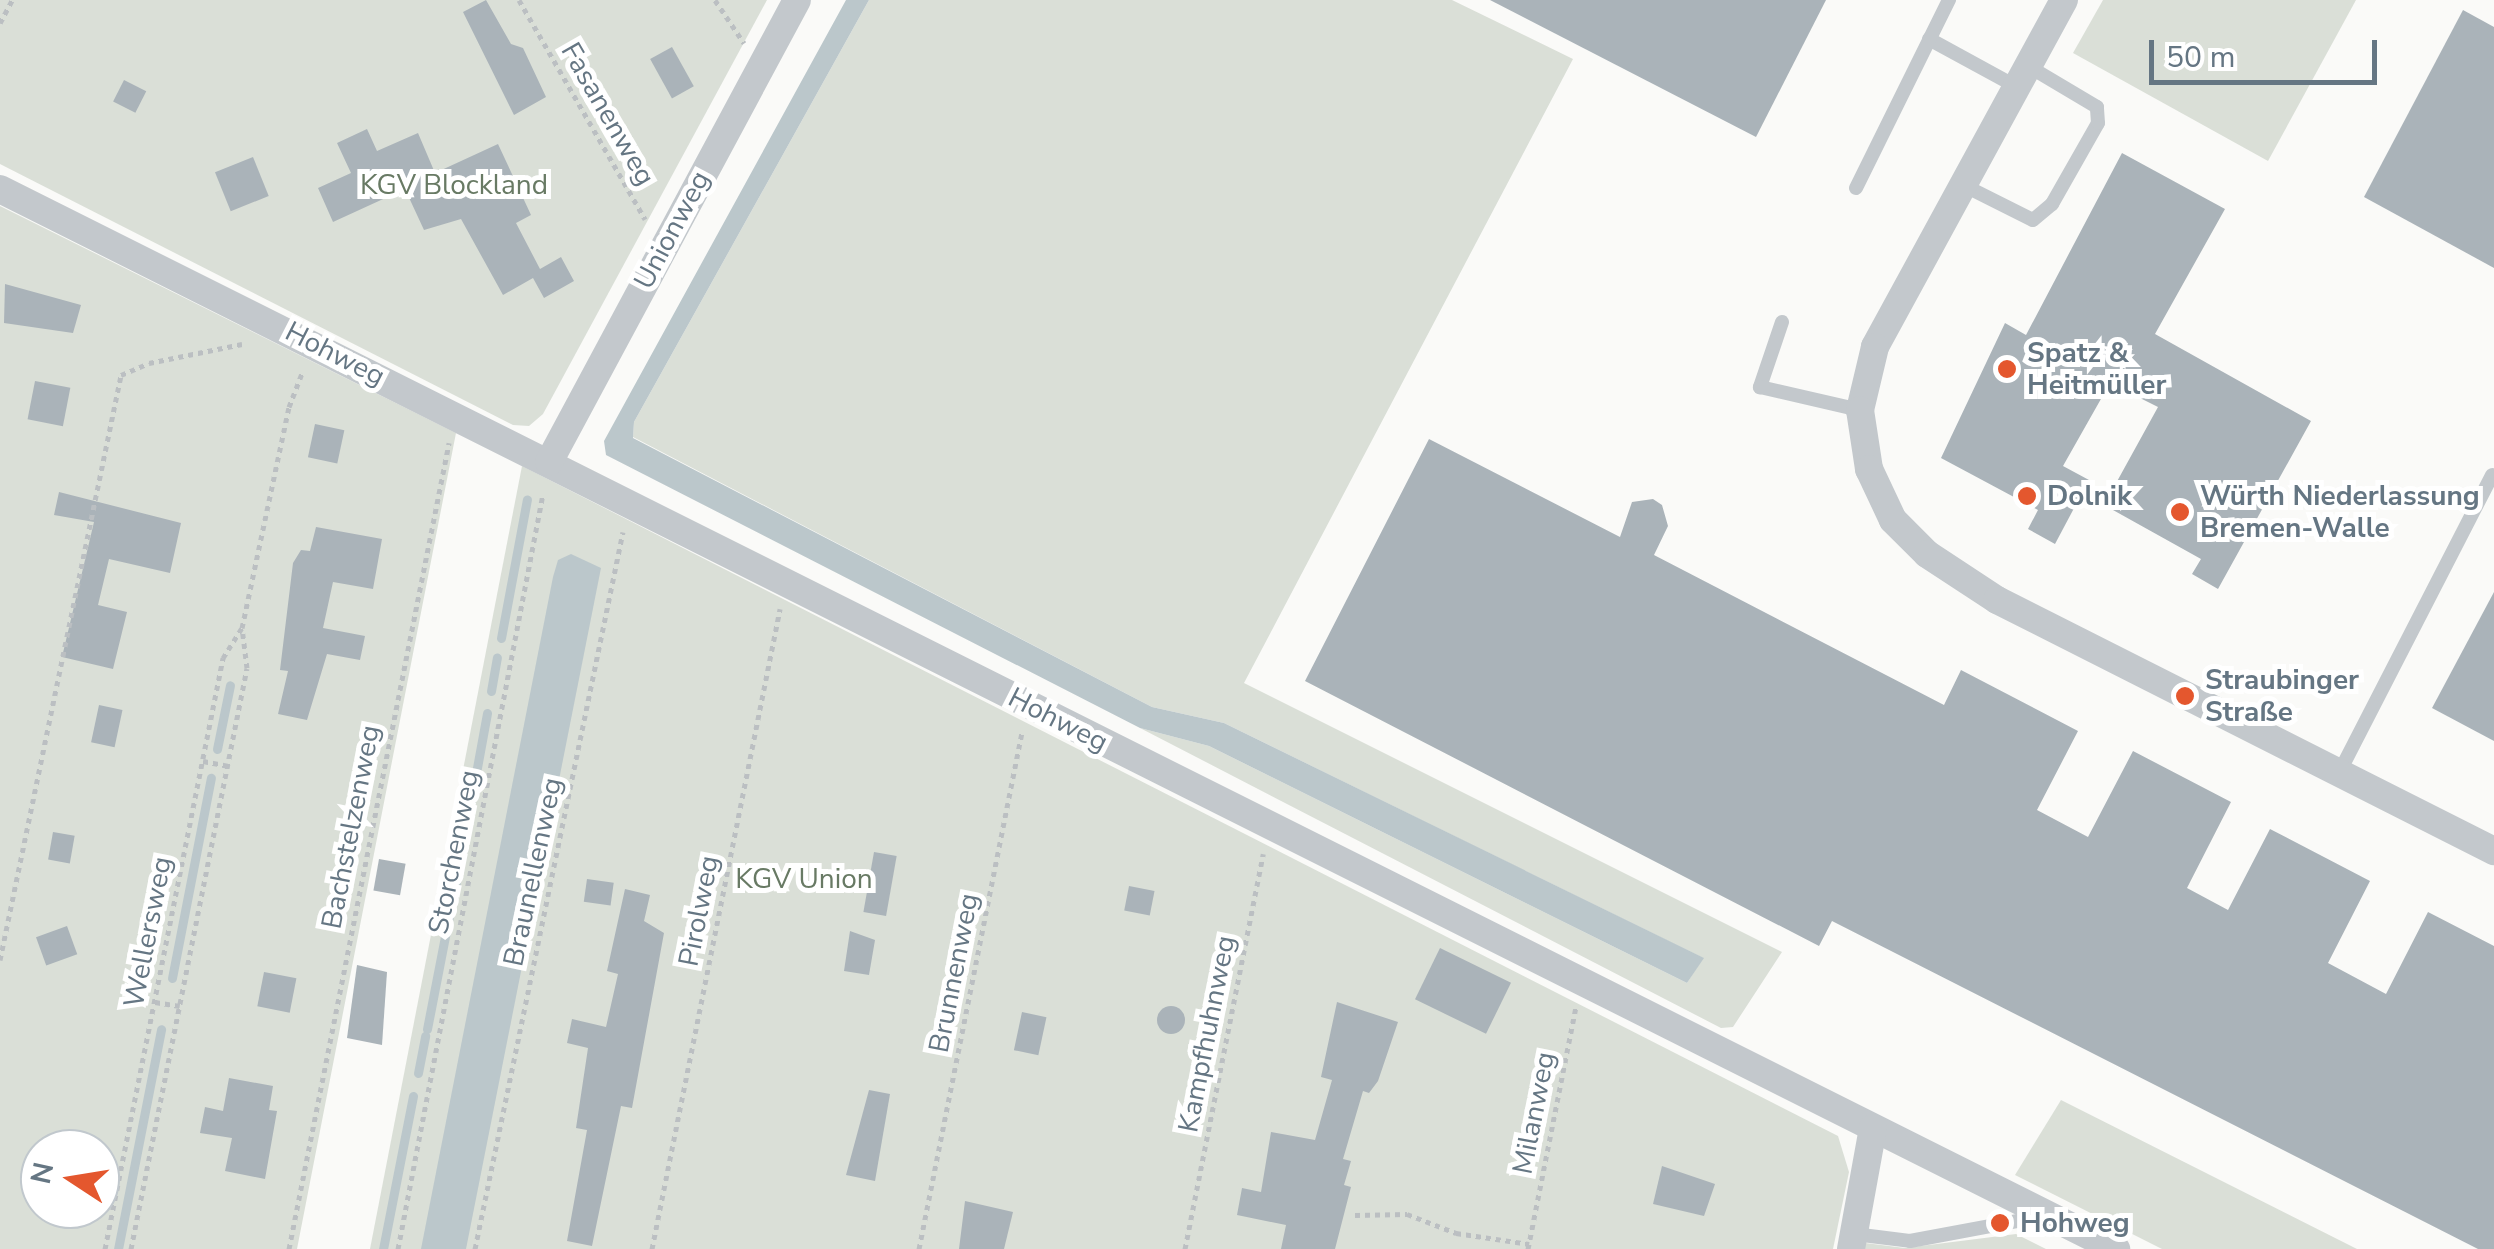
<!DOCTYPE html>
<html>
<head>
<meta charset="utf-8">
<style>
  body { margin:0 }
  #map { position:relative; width:2494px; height:1249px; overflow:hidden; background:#fafaf8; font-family:"Nunito Sans",sans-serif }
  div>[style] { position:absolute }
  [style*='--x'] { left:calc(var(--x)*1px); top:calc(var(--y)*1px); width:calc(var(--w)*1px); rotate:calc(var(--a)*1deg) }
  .green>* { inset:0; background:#dadfd7 }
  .water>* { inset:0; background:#bbc7cb }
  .stream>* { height:9px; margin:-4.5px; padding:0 4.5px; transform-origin:4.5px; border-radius:4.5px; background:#bbc7cb }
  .building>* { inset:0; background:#aab3b9; transform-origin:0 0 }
  .round { border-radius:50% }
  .path>* { height:5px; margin-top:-2.5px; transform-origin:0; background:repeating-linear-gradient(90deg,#bbbfc2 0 5px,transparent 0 10px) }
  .service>* { height:14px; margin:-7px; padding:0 7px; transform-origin:7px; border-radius:7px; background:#c3c8cc }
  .minor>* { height:28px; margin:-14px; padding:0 14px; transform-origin:14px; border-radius:14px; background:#c3c8cc }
  .dots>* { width:28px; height:28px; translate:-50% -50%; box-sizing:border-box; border:5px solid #fff; border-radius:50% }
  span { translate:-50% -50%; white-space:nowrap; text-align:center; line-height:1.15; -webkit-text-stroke:10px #fff; paint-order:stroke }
  .street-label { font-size:28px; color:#657683 }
  .park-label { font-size:28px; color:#687a64 }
  .poi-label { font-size:28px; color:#657683; font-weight:700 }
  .left { translate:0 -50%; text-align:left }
  .north { position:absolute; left:20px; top:1129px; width:100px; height:100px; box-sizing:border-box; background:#fff; border:2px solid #c1c8cd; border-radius:50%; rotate:282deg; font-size:28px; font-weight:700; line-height:40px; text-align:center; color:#657683 }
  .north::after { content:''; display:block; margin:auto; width:35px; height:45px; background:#e4572e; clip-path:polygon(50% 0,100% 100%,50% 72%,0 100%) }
  .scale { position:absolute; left:2149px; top:40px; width:228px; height:45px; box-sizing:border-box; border:5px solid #657683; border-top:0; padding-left:12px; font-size:30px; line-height:35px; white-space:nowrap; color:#657683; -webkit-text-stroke:8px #fff; paint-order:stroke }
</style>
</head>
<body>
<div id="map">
  <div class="green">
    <div style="clip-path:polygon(0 0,767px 0,543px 414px,529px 426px,513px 425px,0 164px)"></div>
    <div style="clip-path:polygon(869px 0,1452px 0,1573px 59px,1244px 683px,1782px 952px,1733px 1027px,1721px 1028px,1140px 728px,1209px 746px,1687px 983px,1703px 958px,1224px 723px,1152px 707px,633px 437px,634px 422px)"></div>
    <div style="clip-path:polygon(2103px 0,2356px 0,2268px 161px,2073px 53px)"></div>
    <div style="clip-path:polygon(evenodd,0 206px,456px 433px,297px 1249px,0 1249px,0 206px,40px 1149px,100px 1149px,100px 1209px,40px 1209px,40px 1149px)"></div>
    <div style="clip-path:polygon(522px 466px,1838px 1136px,1849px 1172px,1833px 1249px,370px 1249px)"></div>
    <div style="clip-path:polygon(2061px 1100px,2357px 1249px,2162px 1249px,2015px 1175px)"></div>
    <div style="clip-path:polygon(2016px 1234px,2046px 1249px,1864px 1249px,1865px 1243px,1905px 1248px)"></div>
  </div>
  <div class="water">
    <div style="clip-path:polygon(846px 0,869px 0,634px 422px,633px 438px,1152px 707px,1224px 723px,1704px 958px,1687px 983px,1209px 746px,1140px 728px,606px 455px,604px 441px)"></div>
    <div style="clip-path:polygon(571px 554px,601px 568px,466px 1249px,421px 1249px,553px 577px,558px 560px)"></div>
  </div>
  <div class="stream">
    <div style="--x:501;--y:638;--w:141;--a:-79.4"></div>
    <div style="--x:491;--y:691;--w:34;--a:-80"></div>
    <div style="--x:217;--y:749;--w:65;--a:-78.5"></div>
    <div style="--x:454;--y:893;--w:183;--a:-79.6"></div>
    <div style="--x:172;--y:978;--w:204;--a:-79"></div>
    <div style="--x:427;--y:1029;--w:131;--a:-79"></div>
    <div style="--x:418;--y:1073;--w:38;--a:-79"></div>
    <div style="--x:118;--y:1249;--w:224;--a:-78.9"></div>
    <div style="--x:383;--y:1249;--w:156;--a:-78.9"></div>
  </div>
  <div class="building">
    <div style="clip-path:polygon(486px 0,511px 44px,523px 48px,546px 97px,514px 115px,463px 12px)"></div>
    <div style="clip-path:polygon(1490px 0,1826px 0,1756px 137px)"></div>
    <div style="clip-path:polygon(2463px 10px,2494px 27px,2494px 268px,2364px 197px)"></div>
    <div style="left:672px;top:47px;width:45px;height:25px;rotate:61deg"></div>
    <div style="left:124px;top:80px;width:25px;height:24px;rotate:27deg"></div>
    <div style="clip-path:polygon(367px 129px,377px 151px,418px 133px,435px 173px,498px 144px,531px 215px,516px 223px,540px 269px,561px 257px,574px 281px,544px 298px,533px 278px,503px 295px,461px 219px,424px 230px,405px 189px,333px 222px,318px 188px,351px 173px,337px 143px)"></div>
    <div style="clip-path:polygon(2122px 153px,2225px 209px,2155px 334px,2311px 421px,2218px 589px,2192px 574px,2201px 559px,2104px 505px,2158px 407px,2110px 383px,2063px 466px,2089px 480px,2055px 544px,2028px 529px,2038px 510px,1941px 458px,2005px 323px,2026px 335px)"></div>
    <div style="left:253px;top:157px;width:42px;height:41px;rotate:68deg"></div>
    <div style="clip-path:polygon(5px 284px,81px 305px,73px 333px,4px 323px)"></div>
    <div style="left:35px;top:381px;width:36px;height:39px;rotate:11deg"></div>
    <div style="left:315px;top:424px;width:30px;height:34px;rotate:12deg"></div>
    <div style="clip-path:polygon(1429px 439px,1620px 537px,1632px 502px,1653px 499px,1662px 505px,1668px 526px,1654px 555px,1944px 705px,1961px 670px,2078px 731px,2037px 810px,2088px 837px,2133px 751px,2231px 802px,2187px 888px,2228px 910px,2270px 829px,2370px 881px,2328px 963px,2386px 994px,2428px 912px,2494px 946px,2494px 1249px,2478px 1249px,1832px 921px,1819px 946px,1305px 681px)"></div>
    <div style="clip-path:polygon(59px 492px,181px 523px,170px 573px,109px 559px,98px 605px,127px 612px,113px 669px,62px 657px,94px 522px,54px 515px)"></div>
    <div style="clip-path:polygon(316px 527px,382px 539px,373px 589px,333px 582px,323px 628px,365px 636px,360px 660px,327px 654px,307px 720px,278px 714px,288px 671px,280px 670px,293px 563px,301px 550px,310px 551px)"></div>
    <div style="clip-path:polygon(2494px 592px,2494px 741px,2432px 708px)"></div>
    <div style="left:99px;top:705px;width:24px;height:38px;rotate:12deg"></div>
    <div style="left:53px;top:832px;width:22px;height:28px;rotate:10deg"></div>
    <div style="left:874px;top:852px;width:23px;height:61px;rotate:10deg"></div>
    <div style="left:379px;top:859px;width:27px;height:32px;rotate:10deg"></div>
    <div style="left:587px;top:879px;width:27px;height:23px;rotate:8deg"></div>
    <div style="left:1129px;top:886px;width:26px;height:25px;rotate:11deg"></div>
    <div style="clip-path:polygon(625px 889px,650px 895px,644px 921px,664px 933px,632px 1108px,621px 1106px,592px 1246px,567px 1241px,587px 1130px,576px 1128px,588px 1048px,567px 1043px,572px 1019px,606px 1027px,618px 974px,607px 971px)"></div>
    <div style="left:67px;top:926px;width:30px;height:33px;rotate:70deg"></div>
    <div style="clip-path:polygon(850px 931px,875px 940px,869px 975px,844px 971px)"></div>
    <div style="left:1440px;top:948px;width:79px;height:57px;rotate:26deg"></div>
    <div style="clip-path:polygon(357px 965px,387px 972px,382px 1045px,347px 1038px)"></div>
    <div style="left:264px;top:972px;width:33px;height:35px;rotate:11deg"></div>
    <div style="clip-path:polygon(1337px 1002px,1398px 1022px,1378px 1081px,1369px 1093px,1363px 1091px,1343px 1159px,1351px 1161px,1344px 1185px,1351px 1187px,1335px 1249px,1281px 1249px,1286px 1225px,1237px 1215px,1242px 1188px,1261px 1192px,1271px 1132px,1315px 1140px,1332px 1080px,1321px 1077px)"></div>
    <div class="round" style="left:1157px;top:1006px;width:28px;height:28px"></div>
    <div style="left:1022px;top:1012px;width:25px;height:39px;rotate:12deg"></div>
    <div style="clip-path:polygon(229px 1078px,273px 1086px,269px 1110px,277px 1111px,265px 1179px,225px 1171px,232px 1138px,200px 1133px,205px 1107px,223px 1111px)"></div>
    <div style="clip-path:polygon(869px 1090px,890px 1094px,875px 1181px,846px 1175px)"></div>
    <div style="clip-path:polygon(1662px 1166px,1715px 1184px,1704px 1216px,1653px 1204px)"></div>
    <div style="clip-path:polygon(965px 1201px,1013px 1212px,1004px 1249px,959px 1249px)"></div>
  </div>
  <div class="path">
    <div style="--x:519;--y:0;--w:253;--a:60.1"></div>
    <div style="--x:715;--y:0;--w:52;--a:56"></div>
    <div style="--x:0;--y:23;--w:26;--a:-62"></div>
    <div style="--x:203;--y:761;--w:25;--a:11"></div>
    <div style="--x:0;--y:960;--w:597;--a:-78.31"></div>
    <div style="--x:121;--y:375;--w:30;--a:-23"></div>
    <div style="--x:149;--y:363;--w:95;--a:-11.5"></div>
    <div style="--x:155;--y:1002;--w:25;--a:9"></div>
    <div style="--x:1355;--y:1215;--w:52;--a:-1.1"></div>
    <div style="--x:1407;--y:1214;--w:53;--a:21.2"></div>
    <div style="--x:1456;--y:1233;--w:74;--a:8.6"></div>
    <div style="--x:105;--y:1249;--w:603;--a:-78.71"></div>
    <div style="--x:223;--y:658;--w:36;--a:-58"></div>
    <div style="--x:242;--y:628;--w:226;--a:-78"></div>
    <div style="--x:289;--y:407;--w:36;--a:-69"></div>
    <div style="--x:131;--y:1249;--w:592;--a:-78.71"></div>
    <div style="--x:247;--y:668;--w:39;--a:-97"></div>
    <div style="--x:289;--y:1249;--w:822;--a:-78.77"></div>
    <div style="--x:398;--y:1249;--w:769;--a:-79.13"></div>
    <div style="--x:475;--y:1249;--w:732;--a:-78.34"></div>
    <div style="--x:652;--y:1249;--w:653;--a:-78.69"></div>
    <div style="--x:919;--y:1249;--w:527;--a:-78.73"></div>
    <div style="--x:1185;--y:1249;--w:403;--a:-78.8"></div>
    <div style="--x:1528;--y:1249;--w:247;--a:-78.8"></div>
  </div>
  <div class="service">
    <div style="--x:1929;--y:39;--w:100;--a:28.6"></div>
    <div style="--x:1963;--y:185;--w:78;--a:26.6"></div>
    <div style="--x:2033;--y:220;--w:25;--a:-40"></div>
    <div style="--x:2052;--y:204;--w:93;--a:-60.4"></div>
    <div style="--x:2098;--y:123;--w:16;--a:-94"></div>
    <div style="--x:2097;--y:107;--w:80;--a:-149.3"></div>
    <div style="--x:1856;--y:188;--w:210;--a:-63.7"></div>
    <div style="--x:1782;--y:322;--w:69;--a:108.7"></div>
    <div style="--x:1760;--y:387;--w:103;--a:13"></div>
    <div style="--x:2339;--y:773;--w:335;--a:-62.8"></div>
    <div style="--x:1854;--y:1234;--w:56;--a:7.1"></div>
    <div style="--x:1910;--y:1241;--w:135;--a:-10.6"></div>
  </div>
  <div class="minor">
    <div style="--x:2064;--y:0;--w:395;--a:118.6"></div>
    <div style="--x:1875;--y:347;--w:65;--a:103.4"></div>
    <div style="--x:1860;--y:410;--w:60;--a:81.3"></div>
    <div style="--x:1869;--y:469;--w:56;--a:64.8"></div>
    <div style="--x:1893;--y:520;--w:48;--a:45"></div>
    <div style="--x:1927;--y:554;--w:84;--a:33.3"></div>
    <div style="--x:1997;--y:600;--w:557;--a:26.8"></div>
    <div style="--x:0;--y:189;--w:2367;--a:26.61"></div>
    <div style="--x:549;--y:462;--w:524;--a:-61.77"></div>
    <div style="--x:1851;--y:1249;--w:123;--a:-79.7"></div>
  </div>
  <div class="dots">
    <div style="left:2007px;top:369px;background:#e4572e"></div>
    <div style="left:2027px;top:496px;background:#e4572e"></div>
    <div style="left:2180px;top:512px;background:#e4572e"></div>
    <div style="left:2185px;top:696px;background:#e4572e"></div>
    <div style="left:2000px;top:1223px;background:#e4572e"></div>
  </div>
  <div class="street-label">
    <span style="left:608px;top:114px;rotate:60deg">Fasanenweg</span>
    <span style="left:672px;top:230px;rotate:-62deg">Unionweg</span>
    <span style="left:335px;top:354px;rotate:27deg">Hohweg</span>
    <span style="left:1058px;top:720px;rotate:27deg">Hohweg</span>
    <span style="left:351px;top:827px;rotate:-79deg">Bachstelzenweg</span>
    <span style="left:454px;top:852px;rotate:-79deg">Storchenweg</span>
    <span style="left:533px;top:872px;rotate:-78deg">Braunellenweg</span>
    <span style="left:699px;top:911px;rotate:-79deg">Pirolweg</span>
    <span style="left:148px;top:932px;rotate:-79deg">Wellersweg</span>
    <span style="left:954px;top:973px;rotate:-79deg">Brunnenweg</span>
    <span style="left:1207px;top:1034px;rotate:-79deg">Kampfhuhnweg</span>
    <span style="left:1534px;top:1113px;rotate:-79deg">Milanweg</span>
  </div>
  <div class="park-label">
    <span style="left:454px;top:185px">KGV Blockland</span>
    <span style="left:804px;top:879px">KGV Union</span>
  </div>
  <div class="poi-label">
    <span class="left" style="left:2027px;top:369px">Spatz &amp;<br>Heitmüller</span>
    <span class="left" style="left:2047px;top:496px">Dolnik</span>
    <span class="left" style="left:2200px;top:512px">Würth Niederlassung<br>Bremen-Walle</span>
    <span class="left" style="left:2205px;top:696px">Straubinger<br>Straße</span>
    <span class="left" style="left:2020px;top:1223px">Hohweg</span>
  </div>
  <div class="north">N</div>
  <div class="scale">50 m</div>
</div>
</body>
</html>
